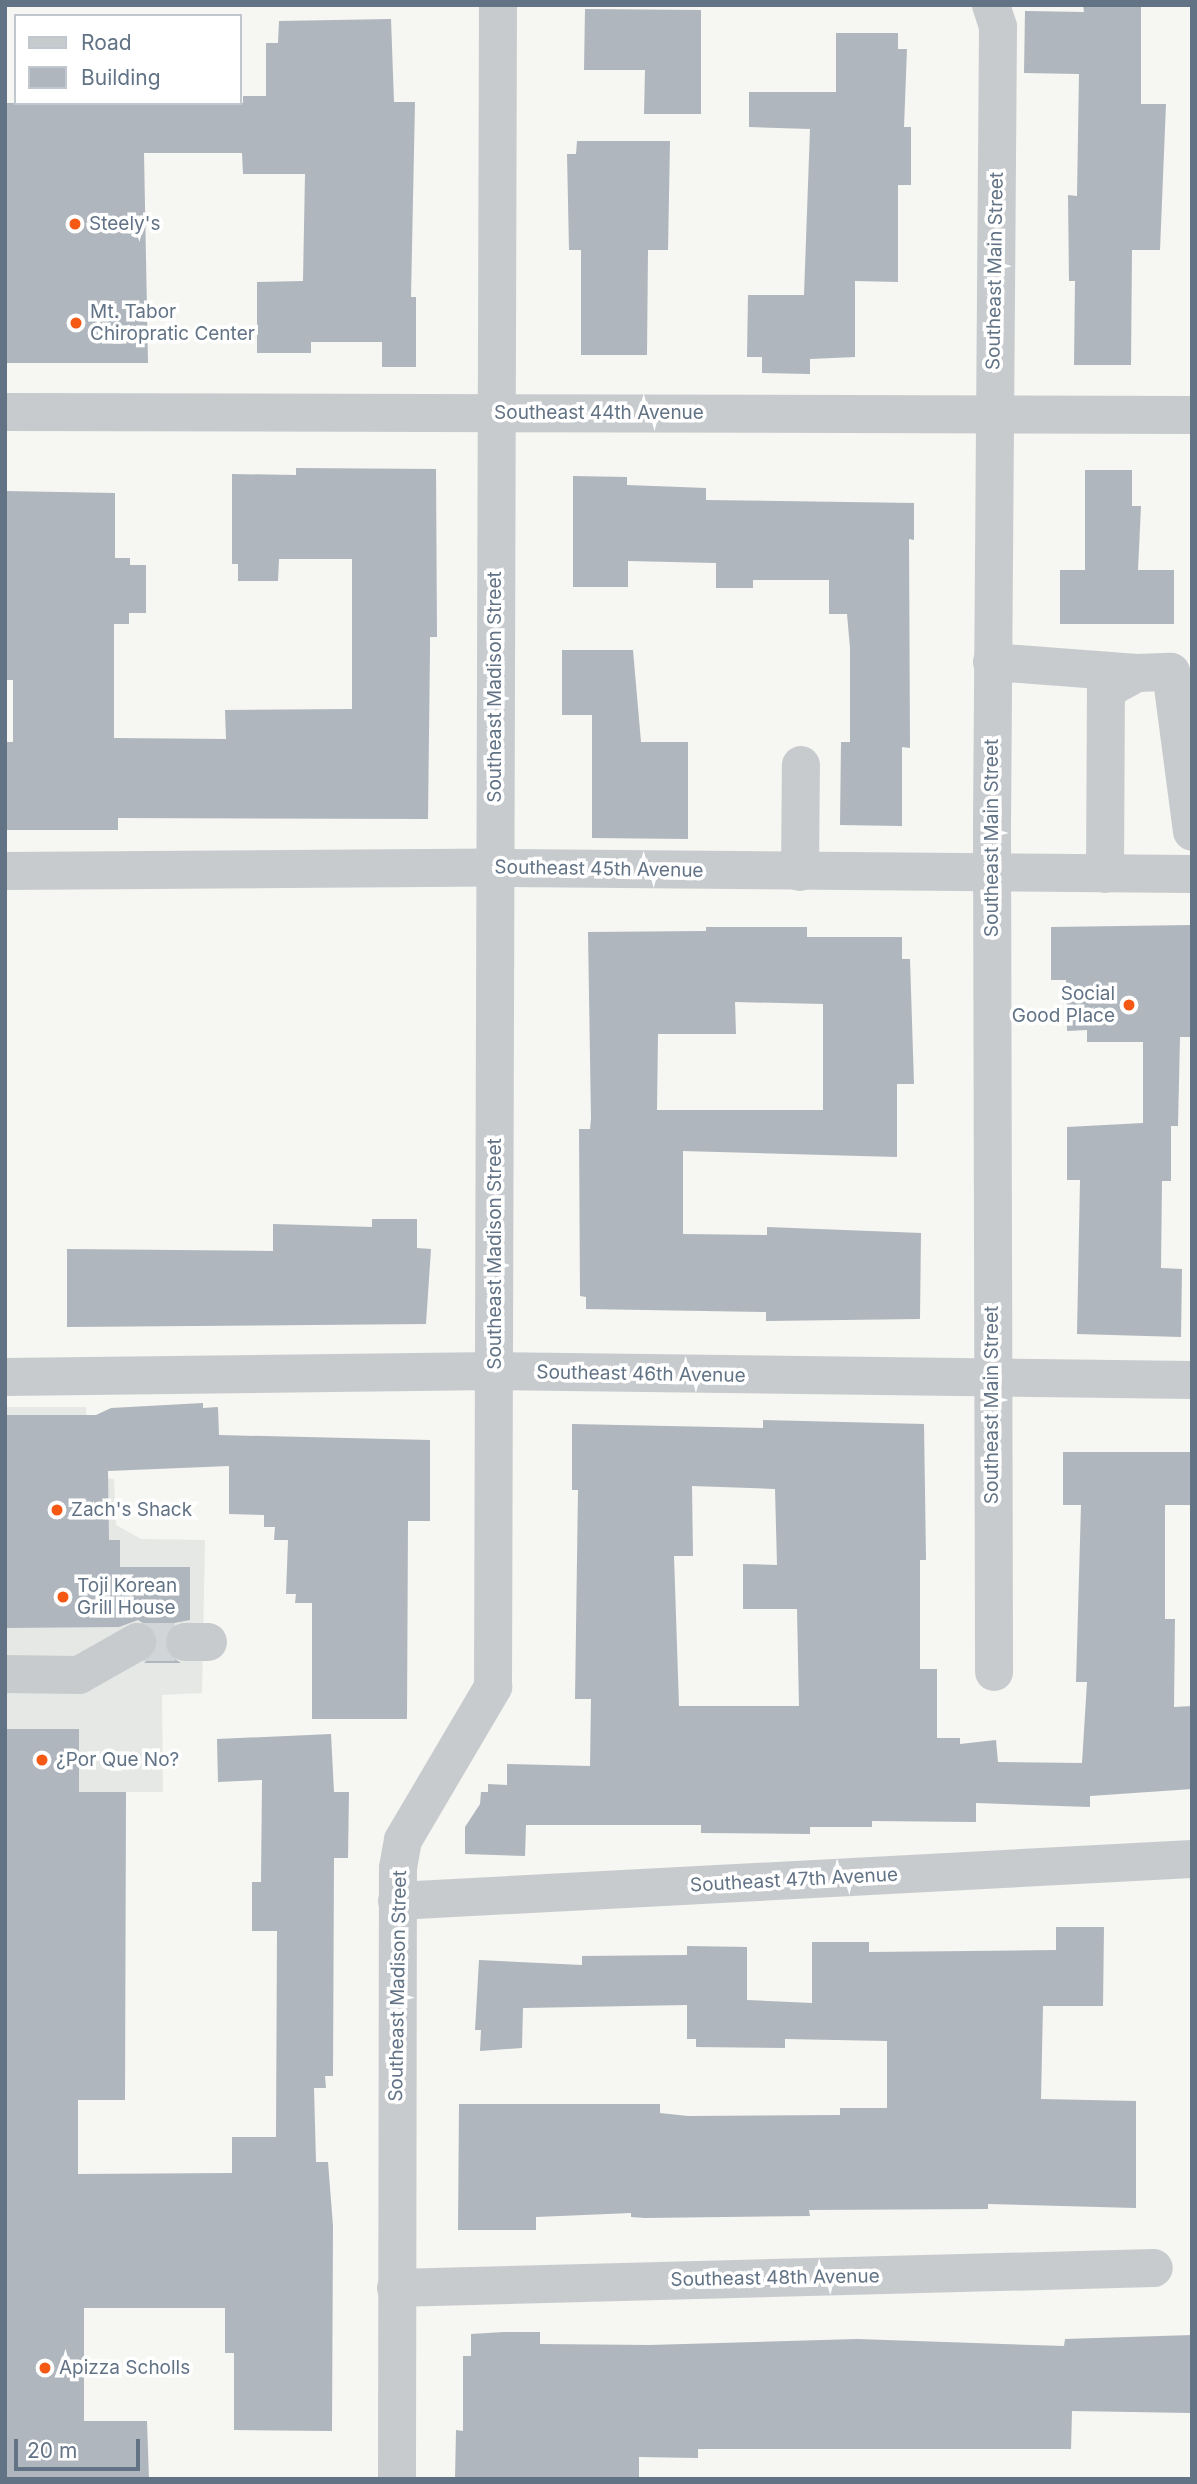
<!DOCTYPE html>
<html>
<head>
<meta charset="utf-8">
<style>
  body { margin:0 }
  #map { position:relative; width:1197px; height:2484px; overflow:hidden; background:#f6f6f2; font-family:Inter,sans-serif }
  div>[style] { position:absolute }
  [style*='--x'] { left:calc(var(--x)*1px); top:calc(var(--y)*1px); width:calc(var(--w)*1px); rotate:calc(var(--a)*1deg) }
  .built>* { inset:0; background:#e6e8e5 }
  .building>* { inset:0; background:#afb6bd }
  .minor-tunnel>* { height:38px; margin-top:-19px; transform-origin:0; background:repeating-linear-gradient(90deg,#d1d5d7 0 38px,transparent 0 57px) }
  .minor>* { height:38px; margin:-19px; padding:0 19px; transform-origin:19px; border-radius:19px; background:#c8cbce }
  .dots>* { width:19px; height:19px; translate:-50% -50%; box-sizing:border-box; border:4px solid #fff; border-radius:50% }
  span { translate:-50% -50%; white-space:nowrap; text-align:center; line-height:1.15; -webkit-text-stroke:7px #fff; paint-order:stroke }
  .poi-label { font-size:19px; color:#627386 }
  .left { translate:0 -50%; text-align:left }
  .right { translate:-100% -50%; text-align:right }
  .street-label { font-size:19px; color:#627386 }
  .frame { position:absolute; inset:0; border:7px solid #627386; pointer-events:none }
  .legend { position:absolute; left:14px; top:14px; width:228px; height:91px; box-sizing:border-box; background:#fff; border:2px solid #c0c7cf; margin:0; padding:9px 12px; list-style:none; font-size:21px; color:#627386 }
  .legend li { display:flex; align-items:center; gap:14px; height:35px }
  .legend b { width:35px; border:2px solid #c0c7cf }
  .scale { position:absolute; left:14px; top:2439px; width:126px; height:32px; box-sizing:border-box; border:4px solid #627386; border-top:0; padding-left:9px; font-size:21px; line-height:24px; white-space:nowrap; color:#627386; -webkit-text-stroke:5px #fff; paint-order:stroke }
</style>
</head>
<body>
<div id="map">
  <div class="built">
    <div style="clip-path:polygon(5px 1407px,86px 1407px,88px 1477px,114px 1479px,116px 1525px,141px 1539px,205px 1540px,202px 1693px,162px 1695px,163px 1792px,5px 1792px)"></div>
  </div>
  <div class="building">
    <div style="clip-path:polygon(1083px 5px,1141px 5px,1141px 104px,1166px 104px,1160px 250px,1132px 250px,1131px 365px,1074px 365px,1075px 281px,1069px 281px,1068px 195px,1077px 196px,1079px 74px,1024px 73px,1025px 11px,1084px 12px)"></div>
    <div style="clip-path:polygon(585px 9px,701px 10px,701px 114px,644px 114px,645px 70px,584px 70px)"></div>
    <div style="clip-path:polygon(391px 19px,394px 102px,415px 102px,411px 297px,416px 297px,416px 367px,382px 367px,382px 342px,311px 342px,311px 353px,257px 353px,257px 282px,303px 281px,305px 174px,243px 174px,242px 153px,144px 153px,148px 363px,5px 363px,5px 103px,243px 103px,243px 96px,266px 96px,266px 43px,278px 43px,279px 21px)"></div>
    <div style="clip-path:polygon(836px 33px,898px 33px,898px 49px,907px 49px,904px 127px,911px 127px,911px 185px,898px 185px,898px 282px,855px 281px,855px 357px,810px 359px,810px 374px,762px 373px,762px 357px,747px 357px,748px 295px,804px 295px,810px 129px,749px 127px,749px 92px,836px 92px)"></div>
    <div style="clip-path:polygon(577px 141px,670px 141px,668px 250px,648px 250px,647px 355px,581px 355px,581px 250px,569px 250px,567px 154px,576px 154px)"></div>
    <div style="clip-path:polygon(296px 468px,436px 469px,437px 637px,430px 637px,430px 648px,428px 819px,118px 818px,118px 830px,5px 830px,5px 742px,13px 742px,13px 680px,5px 680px,5px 491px,115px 493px,115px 558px,130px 558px,130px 565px,146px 565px,146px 613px,129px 613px,129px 624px,114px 624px,114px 738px,226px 739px,225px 710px,352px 709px,352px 559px,279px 559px,278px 581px,238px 581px,238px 564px,232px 564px,232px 474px,296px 475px)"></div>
    <div style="clip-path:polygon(1085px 470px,1132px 470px,1132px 506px,1141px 506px,1138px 570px,1174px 570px,1174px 624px,1060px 624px,1060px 570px,1085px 570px)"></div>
    <div style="clip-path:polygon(573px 476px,627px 477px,627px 485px,706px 488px,706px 500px,914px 503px,914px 540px,909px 539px,910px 748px,902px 747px,902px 826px,840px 825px,841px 742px,850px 742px,850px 648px,847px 614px,829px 614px,829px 580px,753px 580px,753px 588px,716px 588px,716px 563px,628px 561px,628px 587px,573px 587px)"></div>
    <div style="clip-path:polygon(562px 650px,633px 650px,641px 742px,688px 742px,688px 839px,592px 838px,592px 715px,562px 715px)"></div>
    <div style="clip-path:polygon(1192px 925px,1192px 1037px,1180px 1037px,1178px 1126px,1171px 1126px,1171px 1181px,1162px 1181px,1161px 1268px,1182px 1269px,1181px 1337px,1077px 1334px,1080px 1180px,1067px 1180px,1067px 1127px,1143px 1123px,1143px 1042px,1087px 1042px,1087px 1030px,1067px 1031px,1066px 980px,1051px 980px,1051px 927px)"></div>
    <div style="clip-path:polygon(evenodd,706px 927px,807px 927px,807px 937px,902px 937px,902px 959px,910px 959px,914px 1084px,897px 1084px,897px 1157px,683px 1151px,683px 1234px,767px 1235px,767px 1227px,921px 1233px,920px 1319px,766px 1321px,766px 1312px,586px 1309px,586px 1297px,580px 1296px,579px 1129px,590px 1129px,591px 1119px,588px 932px,706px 931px,706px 927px,735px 1002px,823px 1004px,823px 1110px,657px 1110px,658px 1034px,736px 1034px,735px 1002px)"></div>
    <div style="clip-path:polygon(372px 1219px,417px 1219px,417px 1248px,431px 1249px,426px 1324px,67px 1327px,67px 1249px,273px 1251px,273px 1224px,372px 1227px)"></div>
    <div style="clip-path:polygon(203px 1403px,203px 1408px,218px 1407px,219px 1435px,430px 1440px,430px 1521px,408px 1521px,407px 1719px,312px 1719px,312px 1603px,295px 1603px,296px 1594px,286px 1594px,288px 1540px,274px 1540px,275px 1527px,264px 1527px,264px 1515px,229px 1514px,229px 1466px,108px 1471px,109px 1540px,120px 1540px,120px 1567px,190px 1567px,190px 1620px,174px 1623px,163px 1641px,166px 1653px,181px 1663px,144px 1663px,155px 1654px,159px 1641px,156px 1631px,138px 1620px,119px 1627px,5px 1628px,5px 1415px,96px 1415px,111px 1408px)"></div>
    <div style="clip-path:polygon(evenodd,763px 1420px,924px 1424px,926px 1560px,920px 1560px,920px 1669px,937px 1669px,937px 1738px,960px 1738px,960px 1744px,996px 1740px,998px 1762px,1082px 1763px,1087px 1682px,1076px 1682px,1081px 1505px,1063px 1505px,1063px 1452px,1192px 1452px,1192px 1505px,1165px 1505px,1165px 1619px,1175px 1619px,1174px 1707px,1192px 1706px,1192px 1789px,1090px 1796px,1090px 1807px,976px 1803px,976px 1822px,872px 1821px,872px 1827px,810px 1827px,810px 1834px,701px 1833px,701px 1825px,526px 1825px,525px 1856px,465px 1854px,465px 1827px,480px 1804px,481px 1792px,488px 1792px,488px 1784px,507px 1785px,507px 1764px,590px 1766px,591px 1699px,575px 1699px,578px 1490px,572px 1490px,572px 1424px,763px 1428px,763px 1420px,692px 1486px,775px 1489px,777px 1565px,743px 1564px,743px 1609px,797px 1609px,799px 1706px,679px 1706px,674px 1556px,693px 1556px,692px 1486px)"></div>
    <div style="clip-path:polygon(5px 1729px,79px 1729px,79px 1792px,126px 1792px,125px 2100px,78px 2100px,78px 2174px,232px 2173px,232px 2137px,276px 2137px,277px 1931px,252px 1931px,252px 1882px,261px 1882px,262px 1780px,218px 1782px,217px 1739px,331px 1734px,334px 1792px,349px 1792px,348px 1858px,334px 1858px,333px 2076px,325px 2076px,326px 2088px,314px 2088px,316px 2162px,328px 2162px,333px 2226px,332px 2431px,234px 2430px,234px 2353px,225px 2353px,225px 2308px,84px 2308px,84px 2421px,147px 2421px,149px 2479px,5px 2479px)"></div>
    <div style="clip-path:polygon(1056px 1927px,1104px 1927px,1103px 2006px,1043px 2006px,1041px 2099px,1136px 2101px,1136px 2208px,988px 2204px,988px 2209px,809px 2210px,810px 2216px,645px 2218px,631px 2217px,631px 2213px,536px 2217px,536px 2230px,458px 2230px,459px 2104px,660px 2104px,660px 2113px,688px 2116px,840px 2115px,840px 2108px,887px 2108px,887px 2041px,785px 2039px,785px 2048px,696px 2047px,696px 2039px,687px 2039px,687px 2005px,523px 2008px,522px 2048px,480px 2051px,481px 2030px,475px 2030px,479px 1960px,582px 1965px,582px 1956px,687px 1955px,687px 1946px,747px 1947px,747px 2000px,812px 2003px,812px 1942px,869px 1942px,869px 1952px,1056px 1950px)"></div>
    <div style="clip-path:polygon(504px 2332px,540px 2332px,540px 2344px,649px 2345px,857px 2339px,1064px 2346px,1065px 2339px,1192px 2335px,1192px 2413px,1072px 2411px,1071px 2449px,698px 2449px,698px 2458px,639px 2457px,639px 2479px,455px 2479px,456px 2430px,463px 2431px,463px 2356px,471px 2356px,471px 2334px)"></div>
  </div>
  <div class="minor-tunnel">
    <div style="--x:137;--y:1642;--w:48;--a:0"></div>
  </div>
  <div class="minor">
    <div style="--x:991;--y:5;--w:23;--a:72"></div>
    <div style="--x:998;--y:27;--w:804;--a:90.43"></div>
    <div style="--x:992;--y:831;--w:841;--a:89.86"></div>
    <div style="--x:5;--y:412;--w:1187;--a:0.14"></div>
    <div style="--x:992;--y:662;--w:145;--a:4.3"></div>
    <div style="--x:5;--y:871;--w:491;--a:-0.4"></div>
    <div style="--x:496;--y:868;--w:696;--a:0.49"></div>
    <div style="--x:800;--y:872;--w:107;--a:-89.5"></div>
    <div style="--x:1105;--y:874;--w:184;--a:-89.7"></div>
    <div style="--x:1106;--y:690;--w:35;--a:-29"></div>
    <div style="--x:1137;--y:673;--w:34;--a:-2"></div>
    <div style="--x:1171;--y:672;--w:161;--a:82.5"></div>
    <div style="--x:5;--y:1377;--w:490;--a:-0.7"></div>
    <div style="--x:495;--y:1371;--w:697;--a:0.74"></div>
    <div style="--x:185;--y:1642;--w:23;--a:0"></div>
    <div style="--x:5;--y:1674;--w:74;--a:0.8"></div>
    <div style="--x:79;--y:1675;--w:67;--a:-29.6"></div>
    <div style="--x:397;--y:1901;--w:796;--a:-3.02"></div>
    <div style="--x:396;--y:2288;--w:758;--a:-1.51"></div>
    <div style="--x:397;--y:2479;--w:611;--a:-89.91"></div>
    <div style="--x:398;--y:1868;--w:28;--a:-80"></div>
    <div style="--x:403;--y:1840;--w:178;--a:-59.5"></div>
    <div style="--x:493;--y:1687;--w:1682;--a:-89.83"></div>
  </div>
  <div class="dots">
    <div style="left:75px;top:224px;background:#f55913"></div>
    <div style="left:76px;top:323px;background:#f55913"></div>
    <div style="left:1129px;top:1005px;background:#f55913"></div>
    <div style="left:57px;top:1510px;background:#f55913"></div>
    <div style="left:63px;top:1597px;background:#f55913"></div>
    <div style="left:42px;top:1760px;background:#f55913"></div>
    <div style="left:45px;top:2368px;background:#f55913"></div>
  </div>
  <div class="poi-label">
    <span class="left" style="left:89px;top:224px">Steely's</span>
    <span class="left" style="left:90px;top:323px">Mt. Tabor<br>Chiropratic Center</span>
    <span class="right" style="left:1115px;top:1005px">Social<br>Good Place</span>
    <span class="left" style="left:71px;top:1510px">Zach's Shack</span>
    <span class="left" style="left:77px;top:1597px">Toji Korean<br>Grill House</span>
    <span class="left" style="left:56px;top:1760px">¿Por Que No?</span>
    <span class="left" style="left:59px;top:2368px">Apizza Scholls</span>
  </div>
  <div class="street-label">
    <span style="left:995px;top:271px;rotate:-89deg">Southeast Main Street</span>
    <span style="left:599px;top:413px">Southeast 44th Avenue</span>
    <span style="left:495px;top:687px;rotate:-90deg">Southeast Madison Street</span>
    <span style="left:992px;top:838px;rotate:-90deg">Southeast Main Street</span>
    <span style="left:599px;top:869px;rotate:1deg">Southeast 45th Avenue</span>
    <span style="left:495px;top:1254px;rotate:-90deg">Southeast Madison Street</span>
    <span style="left:641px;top:1374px;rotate:1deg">Southeast 46th Avenue</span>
    <span style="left:992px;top:1405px;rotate:-90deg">Southeast Main Street</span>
    <span style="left:794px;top:1880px;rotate:-3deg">Southeast 47th Avenue</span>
    <span style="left:398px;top:1986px;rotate:-89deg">Southeast Madison Street</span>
    <span style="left:775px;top:2278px;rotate:-1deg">Southeast 48th Avenue</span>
  </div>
  <div class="frame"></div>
  <ul class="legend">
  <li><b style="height:9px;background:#c8cbce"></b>Road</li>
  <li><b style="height:19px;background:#afb6bd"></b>Building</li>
  </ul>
  <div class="scale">20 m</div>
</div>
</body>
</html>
